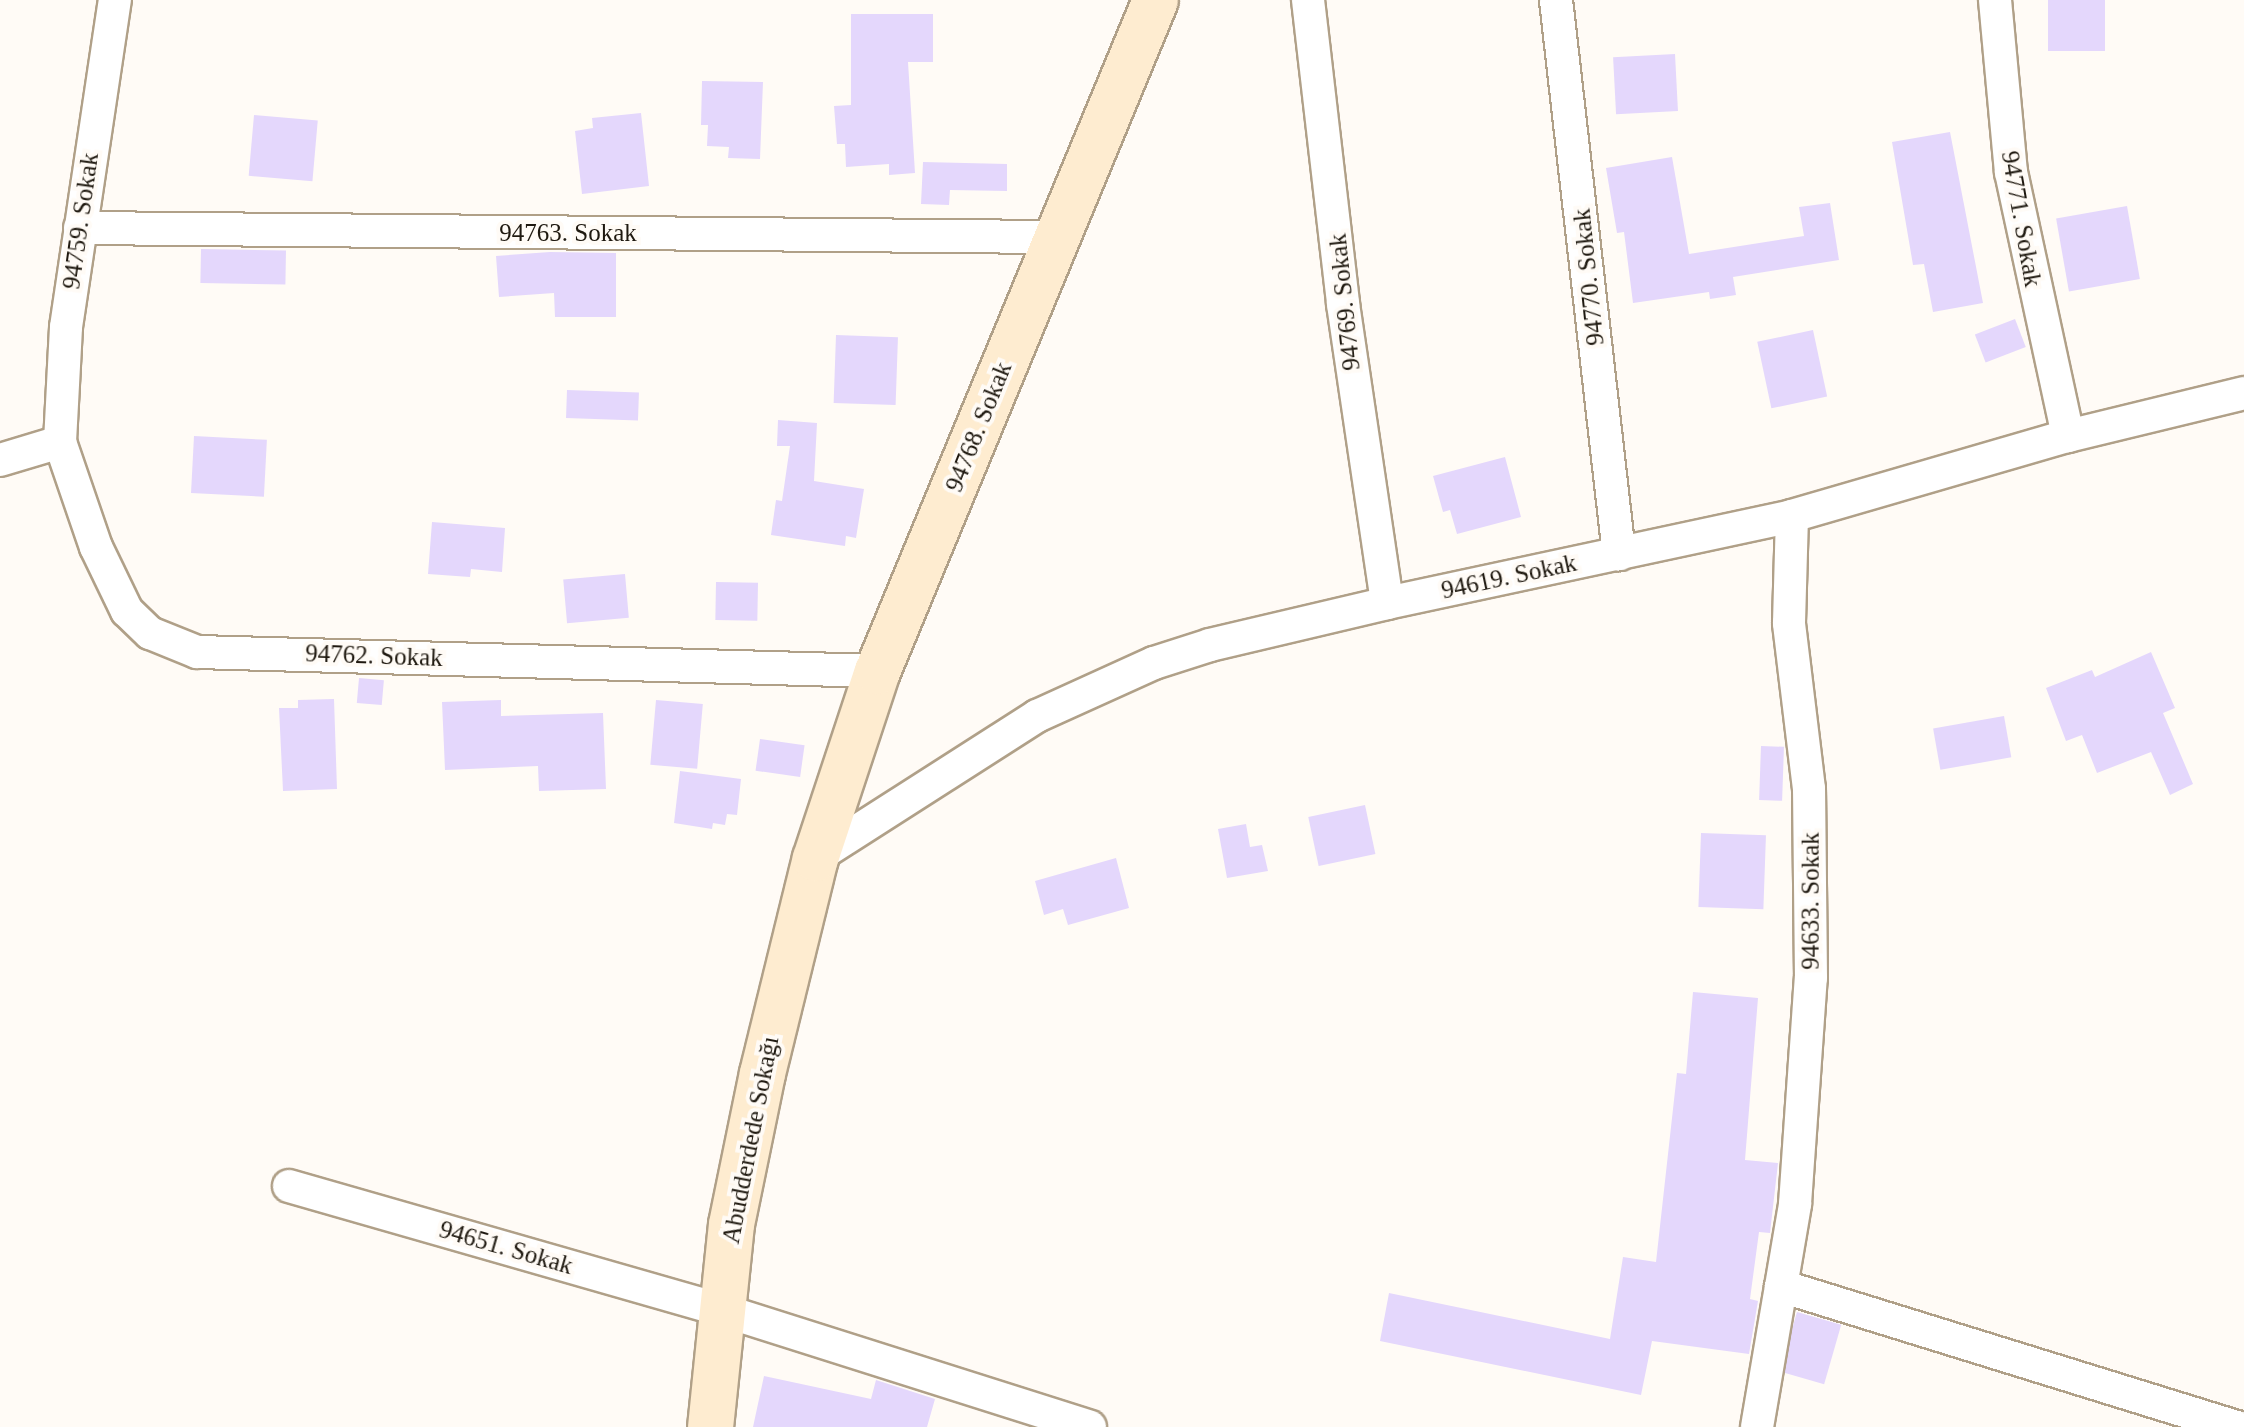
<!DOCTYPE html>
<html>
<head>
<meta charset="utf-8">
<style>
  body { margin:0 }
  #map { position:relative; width:2244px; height:1427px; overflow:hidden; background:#fffbf6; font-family:Georgia,serif }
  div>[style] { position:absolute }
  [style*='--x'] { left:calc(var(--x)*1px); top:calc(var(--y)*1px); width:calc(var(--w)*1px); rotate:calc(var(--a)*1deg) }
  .building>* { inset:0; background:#e4d7fc; transform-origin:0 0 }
  .roads { filter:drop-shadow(2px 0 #b0a088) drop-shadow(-2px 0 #b0a088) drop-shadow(0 2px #b0a088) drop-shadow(0 -2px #b0a088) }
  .street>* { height:32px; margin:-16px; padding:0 16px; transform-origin:16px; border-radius:16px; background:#fff }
  .secondary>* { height:45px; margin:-22.5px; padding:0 22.5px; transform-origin:22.5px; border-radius:22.5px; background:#feecd0 }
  span { translate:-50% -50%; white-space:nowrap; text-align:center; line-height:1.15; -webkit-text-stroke:8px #fffbf6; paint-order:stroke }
  .street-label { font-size:25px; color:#1f1910 }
</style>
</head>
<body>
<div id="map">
  <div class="building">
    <div style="left:2048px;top:0;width:57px;height:51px"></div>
    <div style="clip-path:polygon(851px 14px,933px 14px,933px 62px,908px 62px,915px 173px,889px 175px,889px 164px,846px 167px,845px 144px,837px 144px,834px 106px,851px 105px)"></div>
    <div style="left:1675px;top:54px;width:57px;height:62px;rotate:87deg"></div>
    <div style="clip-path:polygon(702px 81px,763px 82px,760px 159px,728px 158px,729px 147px,707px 146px,708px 125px,701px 125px)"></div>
    <div style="clip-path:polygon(641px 113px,649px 186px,582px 194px,575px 131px,593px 128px,592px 118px)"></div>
    <div style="left:254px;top:115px;width:64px;height:61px;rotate:5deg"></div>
    <div style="clip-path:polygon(1950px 132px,1983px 303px,1933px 312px,1924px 264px,1913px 265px,1892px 142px)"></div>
    <div style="clip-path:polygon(1672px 157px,1689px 254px,1804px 236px,1799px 207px,1830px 203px,1839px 260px,1733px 277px,1736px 295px,1710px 299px,1709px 292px,1633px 303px,1624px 232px,1617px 233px,1606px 168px)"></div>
    <div style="clip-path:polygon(923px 162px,1007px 164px,1007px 191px,950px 190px,949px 205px,921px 204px)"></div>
    <div style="left:2127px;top:206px;width:74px;height:72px;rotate:80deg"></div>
    <div style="left:201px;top:249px;width:85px;height:34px;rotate:1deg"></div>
    <div style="clip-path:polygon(550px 252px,616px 253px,616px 317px,555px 317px,554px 293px,499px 297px,496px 256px)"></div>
    <div style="left:2015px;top:319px;width:30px;height:43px;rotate:69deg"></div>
    <div style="left:1813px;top:330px;width:68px;height:57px;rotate:78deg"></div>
    <div style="left:836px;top:335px;width:62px;height:68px;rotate:2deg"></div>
    <div style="left:567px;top:390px;width:72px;height:28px;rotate:2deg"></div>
    <div style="clip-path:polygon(778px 420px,817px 423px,814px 481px,864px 489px,856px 538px,846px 536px,845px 546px,771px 535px,776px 500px,782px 501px,790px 446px,777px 446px)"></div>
    <div style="left:194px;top:436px;width:73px;height:57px;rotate:3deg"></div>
    <div style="clip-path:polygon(1505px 457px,1521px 517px,1457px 534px,1450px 510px,1443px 512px,1433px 476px)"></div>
    <div style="clip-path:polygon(432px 522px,505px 528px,502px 572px,471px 569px,470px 577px,428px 574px)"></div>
    <div style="left:625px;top:574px;width:44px;height:62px;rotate:85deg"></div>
    <div style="left:716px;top:582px;width:42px;height:38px;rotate:1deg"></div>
    <div style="clip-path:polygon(2151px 652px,2175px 708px,2163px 713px,2193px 784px,2170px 795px,2151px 752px,2097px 773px,2082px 735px,2066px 741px,2046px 688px,2092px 670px,2095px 677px)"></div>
    <div style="left:359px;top:678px;width:25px;height:25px;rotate:5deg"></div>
    <div style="clip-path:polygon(334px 699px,337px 789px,283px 791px,279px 708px,298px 708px,298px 700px)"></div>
    <div style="clip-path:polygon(501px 700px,501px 716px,603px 713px,606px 789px,539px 791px,538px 766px,445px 770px,442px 702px)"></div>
    <div style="left:656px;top:700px;width:47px;height:65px;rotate:5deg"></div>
    <div style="left:2004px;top:716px;width:42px;height:72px;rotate:80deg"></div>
    <div style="left:760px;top:739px;width:45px;height:32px;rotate:8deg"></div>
    <div style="left:1761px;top:746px;width:23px;height:54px;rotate:2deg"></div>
    <div style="clip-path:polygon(680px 771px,741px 779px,737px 815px,727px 814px,725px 825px,713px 823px,712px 829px,674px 823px)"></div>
    <div style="left:1365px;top:805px;width:50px;height:58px;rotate:78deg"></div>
    <div style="clip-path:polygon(1246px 824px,1250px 847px,1262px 845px,1268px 871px,1227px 878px,1218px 829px)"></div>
    <div style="left:1701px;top:833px;width:65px;height:74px;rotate:2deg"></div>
    <div style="clip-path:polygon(1116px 858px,1129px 908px,1068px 925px,1063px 909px,1044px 915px,1035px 881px)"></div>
    <div style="clip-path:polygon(1693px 992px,1758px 998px,1745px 1160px,1778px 1163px,1770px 1233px,1759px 1232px,1750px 1299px,1758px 1301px,1749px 1354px,1652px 1341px,1641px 1395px,1380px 1341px,1389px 1293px,1610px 1339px,1623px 1257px,1656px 1262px,1677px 1073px,1686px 1074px)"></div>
    <div style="left:1797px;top:1312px;width:46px;height:62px;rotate:16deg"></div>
    <div style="clip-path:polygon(764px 1376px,871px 1399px,876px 1380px,935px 1399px,927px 1427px,753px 1427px)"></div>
  </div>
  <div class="roads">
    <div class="street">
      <div style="--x:1308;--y:0;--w:306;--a:83.4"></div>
      <div style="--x:1343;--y:304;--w:302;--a:81.6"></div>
      <div style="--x:1556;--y:0;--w:558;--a:83.51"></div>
      <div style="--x:1995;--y:0;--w:173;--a:84.7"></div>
      <div style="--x:2011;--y:172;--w:270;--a:77.8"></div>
      <div style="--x:80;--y:228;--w:977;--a:0.53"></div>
      <div style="--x:60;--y:442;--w:115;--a:-87"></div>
      <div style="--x:66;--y:327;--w:331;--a:-81.5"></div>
      <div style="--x:0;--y:460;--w:63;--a:-16.7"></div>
      <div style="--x:60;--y:442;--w:111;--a:71.1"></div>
      <div style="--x:96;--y:547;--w:71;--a:64.2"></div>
      <div style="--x:127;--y:611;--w:32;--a:44"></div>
      <div style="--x:150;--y:633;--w:51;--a:22"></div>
      <div style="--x:197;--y:652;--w:680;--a:1.6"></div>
      <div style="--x:815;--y:858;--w:264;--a:-32.6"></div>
      <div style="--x:1037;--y:716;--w:128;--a:-24.4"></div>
      <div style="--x:1154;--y:663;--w:59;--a:-17.8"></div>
      <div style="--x:1210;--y:645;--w:182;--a:-13.3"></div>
      <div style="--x:1387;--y:603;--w:414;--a:-12.1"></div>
      <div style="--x:1792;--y:516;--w:287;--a:-16.2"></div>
      <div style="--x:2068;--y:436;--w:181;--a:-13.7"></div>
      <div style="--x:289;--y:1186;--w:450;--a:16"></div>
      <div style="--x:722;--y:1310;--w:386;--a:17.6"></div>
      <div style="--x:1781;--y:1286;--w:477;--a:17.2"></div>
      <div style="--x:1757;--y:1427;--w:226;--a:-80.3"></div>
      <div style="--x:1795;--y:1204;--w:227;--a:-86"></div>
      <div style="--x:1811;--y:978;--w:189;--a:-90.6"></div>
      <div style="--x:1809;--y:789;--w:167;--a:-96.9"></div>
      <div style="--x:1789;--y:623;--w:107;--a:-88.4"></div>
    </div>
    <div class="secondary">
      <div style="--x:710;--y:1427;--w:204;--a:-84.1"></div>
      <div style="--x:731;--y:1224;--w:154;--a:-78.4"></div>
      <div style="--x:762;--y:1073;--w:221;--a:-76.2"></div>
      <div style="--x:815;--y:858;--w:197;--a:-71.7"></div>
      <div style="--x:877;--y:671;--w:726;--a:-67.5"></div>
    </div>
  </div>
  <div class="street-label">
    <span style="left:2021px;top:219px;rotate:80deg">94771. Sokak</span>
    <span style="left:81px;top:221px;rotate:-82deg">94759. Sokak</span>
    <span style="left:568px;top:233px">94763. Sokak</span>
    <span style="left:1589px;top:277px;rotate:-96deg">94770. Sokak</span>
    <span style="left:1345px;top:302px;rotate:-96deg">94769. Sokak</span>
    <span style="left:979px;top:427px;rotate:-68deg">94768. Sokak</span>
    <span style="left:1509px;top:577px;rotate:-12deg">94619. Sokak</span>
    <span style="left:374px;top:656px;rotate:2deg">94762. Sokak</span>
    <span style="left:1811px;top:901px;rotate:-90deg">94633. Sokak</span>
    <span style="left:751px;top:1140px;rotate:-79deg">Abudderdede Sokağı</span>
    <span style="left:506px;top:1248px;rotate:16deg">94651. Sokak</span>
  </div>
</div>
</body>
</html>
